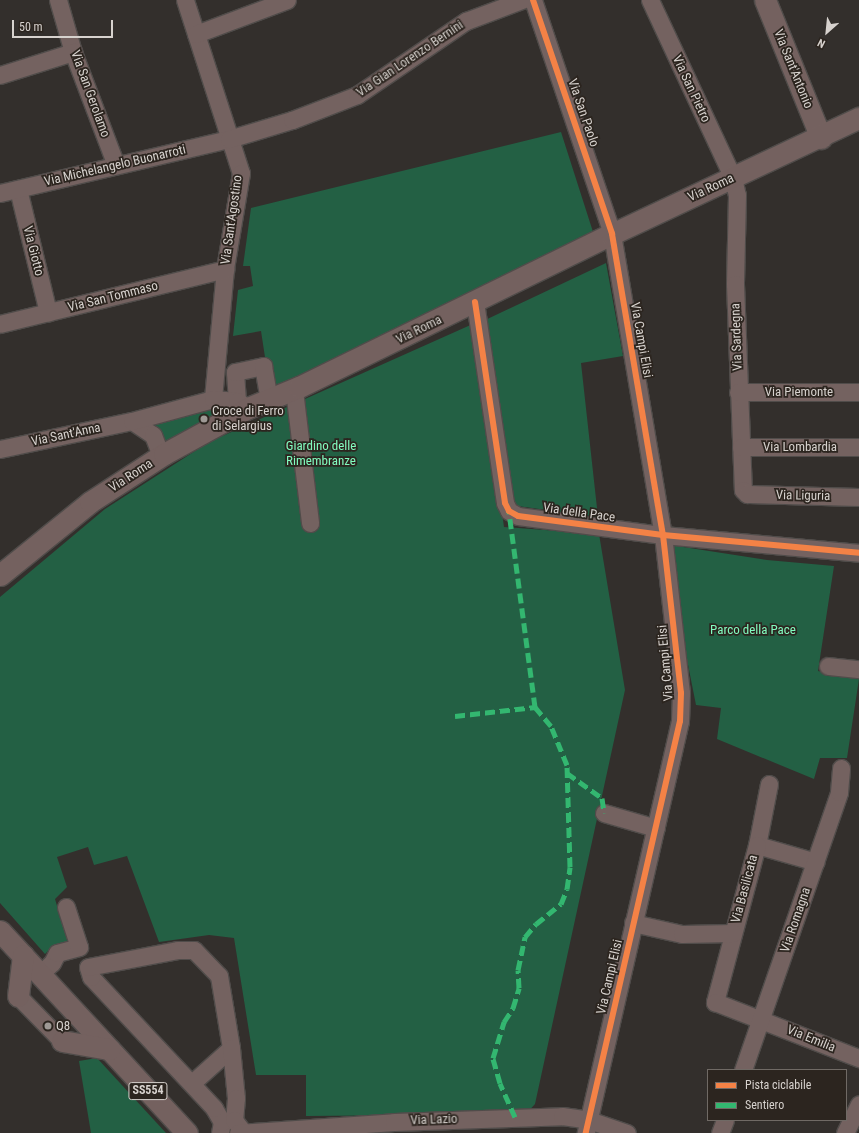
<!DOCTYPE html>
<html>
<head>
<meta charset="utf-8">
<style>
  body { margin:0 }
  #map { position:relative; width:859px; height:1133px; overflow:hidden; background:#332f2c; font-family:"Roboto Condensed",sans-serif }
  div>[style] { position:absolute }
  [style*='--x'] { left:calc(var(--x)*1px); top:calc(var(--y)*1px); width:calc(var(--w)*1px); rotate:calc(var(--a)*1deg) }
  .green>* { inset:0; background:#236044 }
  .roads { filter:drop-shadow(1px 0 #504c4a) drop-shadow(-1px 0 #504c4a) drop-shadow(0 1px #504c4a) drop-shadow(0 -1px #504c4a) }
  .minor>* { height:17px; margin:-8.5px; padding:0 8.5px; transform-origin:8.5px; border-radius:8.5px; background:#746260 }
  .major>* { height:21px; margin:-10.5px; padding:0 10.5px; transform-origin:10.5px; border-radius:10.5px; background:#74615f }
  .quiet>* { height:5px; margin-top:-2.5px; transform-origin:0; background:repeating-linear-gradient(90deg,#33b770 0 10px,transparent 0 15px) }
  .cycleway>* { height:6px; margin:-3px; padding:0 3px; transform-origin:3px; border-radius:3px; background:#f48246 }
  .dots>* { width:11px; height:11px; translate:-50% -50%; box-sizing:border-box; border:2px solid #2c251f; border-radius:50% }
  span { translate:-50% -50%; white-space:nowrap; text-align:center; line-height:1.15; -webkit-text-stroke:3.5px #2c251f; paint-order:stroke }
  .shield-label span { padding:1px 3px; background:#2c251f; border:1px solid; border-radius:3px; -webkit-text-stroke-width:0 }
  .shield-label { font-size:12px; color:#d7d2ce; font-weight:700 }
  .street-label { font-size:13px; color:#d7d2ce }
  .poi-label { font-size:13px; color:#d7d2ce }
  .left { translate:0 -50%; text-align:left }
  .park-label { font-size:13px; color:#82fbbf }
  .legend { position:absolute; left:707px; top:1069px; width:140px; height:52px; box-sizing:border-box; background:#2c251f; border:1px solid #706a65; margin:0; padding:5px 7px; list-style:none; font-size:12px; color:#d7d2ce }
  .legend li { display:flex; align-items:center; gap:8px; height:20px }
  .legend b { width:20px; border:1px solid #706a65 }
  .north { position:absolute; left:807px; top:12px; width:40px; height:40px; -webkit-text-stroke:3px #2c251f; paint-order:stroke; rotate:207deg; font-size:11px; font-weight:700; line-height:16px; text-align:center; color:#d7d2ce }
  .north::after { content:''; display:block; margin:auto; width:14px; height:18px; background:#d7d2ce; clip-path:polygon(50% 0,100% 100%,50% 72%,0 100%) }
  .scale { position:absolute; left:12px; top:20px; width:101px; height:18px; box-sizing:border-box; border:2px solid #d7d2ce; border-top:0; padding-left:5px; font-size:12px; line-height:14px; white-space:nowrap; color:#d7d2ce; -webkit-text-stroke:3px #2c251f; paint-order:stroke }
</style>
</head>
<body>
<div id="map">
  <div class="green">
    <div style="clip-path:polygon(561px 132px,594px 235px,270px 390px,261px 331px,233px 336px,238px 290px,253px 286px,250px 266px,243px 266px,251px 208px)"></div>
    <div style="clip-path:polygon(606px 263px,623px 356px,581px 363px,598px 517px,510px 505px,481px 322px)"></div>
    <div style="clip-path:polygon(475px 323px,504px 527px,599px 534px,625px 690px,535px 1104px,526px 1114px,306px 1116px,306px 1075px,256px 1075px,234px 938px,209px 935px,159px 942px,127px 856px,94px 865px,88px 847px,57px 857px,67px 887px,55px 899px,68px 943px,51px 948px,45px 954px,0 903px,0 597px,105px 509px,209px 442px)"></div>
    <div style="clip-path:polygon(228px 402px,234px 409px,161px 449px,148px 418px)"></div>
    <div style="clip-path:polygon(664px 544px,767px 560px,834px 566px,818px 671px,859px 679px,847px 758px,820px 758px,814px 779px,717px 739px,721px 708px,696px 705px)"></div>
    <div style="clip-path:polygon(97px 1058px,166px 1133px,91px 1133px,79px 1061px)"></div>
  </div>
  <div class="roads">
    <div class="minor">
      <div style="--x:58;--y:0;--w:54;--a:73.9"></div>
      <div style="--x:73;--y:52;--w:121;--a:69.2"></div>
      <div style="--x:185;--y:0;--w:182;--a:72.1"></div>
      <div style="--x:241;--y:173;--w:97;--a:99.5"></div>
      <div style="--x:225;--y:269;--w:131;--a:95.3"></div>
      <div style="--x:533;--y:0;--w:247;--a:71.3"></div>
      <div style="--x:612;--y:234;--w:305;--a:80.4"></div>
      <div style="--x:663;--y:535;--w:159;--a:83.5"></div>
      <div style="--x:681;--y:693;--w:28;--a:92"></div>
      <div style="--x:680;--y:721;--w:423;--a:102.9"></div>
      <div style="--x:650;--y:0;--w:196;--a:65"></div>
      <div style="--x:733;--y:178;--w:17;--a:77"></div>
      <div style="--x:737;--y:195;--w:89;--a:91.3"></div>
      <div style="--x:735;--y:284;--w:206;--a:87.8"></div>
      <div style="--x:743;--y:490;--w:6;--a:45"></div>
      <div style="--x:747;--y:494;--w:112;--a:1.5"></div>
      <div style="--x:196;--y:34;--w:97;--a:-20.5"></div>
      <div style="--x:0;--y:75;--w:77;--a:-17.5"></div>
      <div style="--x:18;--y:189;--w:127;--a:76.3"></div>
      <div style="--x:0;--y:193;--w:235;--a:-13.3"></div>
      <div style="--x:229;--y:139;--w:66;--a:-16.8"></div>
      <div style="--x:292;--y:120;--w:70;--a:-21"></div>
      <div style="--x:357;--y:95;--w:132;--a:-34.2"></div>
      <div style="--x:466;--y:21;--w:60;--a:-20.6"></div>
      <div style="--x:475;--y:302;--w:203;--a:81.5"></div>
      <div style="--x:505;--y:503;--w:9;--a:63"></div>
      <div style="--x:509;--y:511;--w:10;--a:29"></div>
      <div style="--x:518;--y:516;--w:146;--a:7.5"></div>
      <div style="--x:663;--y:535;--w:197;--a:5.2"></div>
      <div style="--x:0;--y:324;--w:232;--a:-13.7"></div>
      <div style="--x:294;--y:390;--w:134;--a:83.1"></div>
      <div style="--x:738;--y:392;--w:121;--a:0"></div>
      <div style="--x:237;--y:401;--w:29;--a:-94"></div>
      <div style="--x:235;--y:372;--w:29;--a:-12"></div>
      <div style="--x:263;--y:366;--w:35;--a:80"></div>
      <div style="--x:132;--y:421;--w:25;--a:34"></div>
      <div style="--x:153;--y:435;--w:22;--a:69"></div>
      <div style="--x:741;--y:447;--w:118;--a:0"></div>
      <div style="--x:0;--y:449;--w:135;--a:-12"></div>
      <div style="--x:132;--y:421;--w:84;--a:-15.2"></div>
      <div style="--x:213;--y:399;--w:24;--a:5"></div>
      <div style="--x:237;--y:401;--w:13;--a:32"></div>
      <div style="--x:828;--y:666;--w:31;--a:6"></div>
      <div style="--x:769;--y:784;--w:62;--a:101.1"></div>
      <div style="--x:757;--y:845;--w:61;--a:16.1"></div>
      <div style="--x:604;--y:813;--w:54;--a:16.1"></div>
      <div style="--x:757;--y:845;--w:163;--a:105"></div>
      <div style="--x:715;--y:1002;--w:155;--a:21.3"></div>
      <div style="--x:633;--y:923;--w:50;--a:12.7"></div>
      <div style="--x:682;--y:934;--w:51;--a:-1.1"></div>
      <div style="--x:40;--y:974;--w:16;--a:-43"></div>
      <div style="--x:52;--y:963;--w:11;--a:-63"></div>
      <div style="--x:57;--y:953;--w:23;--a:-15"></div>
      <div style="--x:79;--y:947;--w:42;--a:-108"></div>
      <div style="--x:18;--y:996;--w:63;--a:45.6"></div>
      <div style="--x:743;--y:1070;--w:294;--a:-70.9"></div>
      <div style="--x:839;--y:792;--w:24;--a:-85"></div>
      <div style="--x:192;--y:1083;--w:52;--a:-41.9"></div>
      <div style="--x:220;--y:1133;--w:11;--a:-80"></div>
      <div style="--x:222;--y:1122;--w:16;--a:-120"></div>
      <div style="--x:214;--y:1108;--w:180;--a:-133.2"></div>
      <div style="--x:91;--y:977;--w:10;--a:-107"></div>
      <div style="--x:88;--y:967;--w:92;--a:-10.7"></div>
      <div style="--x:178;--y:950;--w:16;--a:0"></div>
      <div style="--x:194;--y:950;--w:36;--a:46"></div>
      <div style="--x:219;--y:976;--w:73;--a:80.5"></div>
      <div style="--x:231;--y:1048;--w:50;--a:84.3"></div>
      <div style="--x:236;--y:1098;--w:22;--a:95"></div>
      <div style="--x:234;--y:1120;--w:15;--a:53"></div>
      <div style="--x:238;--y:1133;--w:156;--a:-4"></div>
      <div style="--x:394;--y:1122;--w:168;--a:-2"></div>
      <div style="--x:562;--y:1116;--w:27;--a:8"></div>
      <div style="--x:589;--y:1120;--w:40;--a:18.9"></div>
      <div style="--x:720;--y:1133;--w:14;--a:-69"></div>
      <div style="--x:845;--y:1133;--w:32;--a:-64"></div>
    </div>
    <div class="major">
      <div style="--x:765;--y:0;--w:149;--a:67.9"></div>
      <div style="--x:0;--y:575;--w:116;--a:-39"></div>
      <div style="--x:90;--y:502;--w:88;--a:-33"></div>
      <div style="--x:164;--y:454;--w:96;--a:-28.7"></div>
      <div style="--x:248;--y:408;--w:55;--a:-22.4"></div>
      <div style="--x:299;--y:387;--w:348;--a:-26.1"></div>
      <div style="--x:612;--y:234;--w:273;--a:-25.2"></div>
      <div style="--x:0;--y:931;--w:275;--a:47.2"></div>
      <div style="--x:18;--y:996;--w:41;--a:-83"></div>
      <div style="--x:62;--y:1041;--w:48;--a:9.7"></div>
    </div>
  </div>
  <div class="quiet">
    <div style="--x:455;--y:716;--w:81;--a:-6.4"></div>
    <div style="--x:535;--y:707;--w:198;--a:-97.6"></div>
    <div style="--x:567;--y:773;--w:43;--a:35.5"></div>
    <div style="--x:602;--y:798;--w:15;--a:82"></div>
    <div style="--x:515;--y:1117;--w:37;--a:-114"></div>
    <div style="--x:500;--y:1083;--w:26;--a:-106"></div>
    <div style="--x:493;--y:1058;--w:38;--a:-73"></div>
    <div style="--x:504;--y:1022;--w:17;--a:-57"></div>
    <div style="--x:513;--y:1008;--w:21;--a:-73"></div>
    <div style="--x:519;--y:988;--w:18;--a:-93"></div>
    <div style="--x:518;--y:970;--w:34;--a:-78"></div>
    <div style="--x:525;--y:937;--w:17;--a:-50"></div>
    <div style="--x:536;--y:924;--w:32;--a:-39"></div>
    <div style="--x:561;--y:904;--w:16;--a:-68"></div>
    <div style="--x:567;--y:889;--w:22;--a:-82"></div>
    <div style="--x:570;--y:867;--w:102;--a:-91.7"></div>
    <div style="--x:567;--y:765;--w:42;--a:-112.3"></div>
    <div style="--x:551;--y:726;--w:25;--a:-130"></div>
  </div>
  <div class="cycleway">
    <div style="--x:533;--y:0;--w:247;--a:71.3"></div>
    <div style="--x:612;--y:234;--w:305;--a:80.4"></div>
    <div style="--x:663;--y:535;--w:159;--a:83.5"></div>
    <div style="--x:681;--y:693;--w:28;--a:92"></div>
    <div style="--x:680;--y:721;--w:423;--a:102.9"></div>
    <div style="--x:475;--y:302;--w:203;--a:81.5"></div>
    <div style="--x:505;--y:503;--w:9;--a:63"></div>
    <div style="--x:509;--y:511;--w:10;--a:29"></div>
    <div style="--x:518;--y:516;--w:146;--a:7.5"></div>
    <div style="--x:663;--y:535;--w:197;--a:5.2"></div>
  </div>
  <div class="dots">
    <div style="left:204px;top:419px;background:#9e9995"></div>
    <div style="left:48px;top:1026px;background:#9e9995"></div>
  </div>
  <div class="shield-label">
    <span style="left:148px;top:1091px">SS554</span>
  </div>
  <div class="street-label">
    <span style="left:410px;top:59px;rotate:-34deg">Via Gian Lorenzo Bernini</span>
    <span style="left:793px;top:69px;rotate:68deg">Via Sant'Antonio</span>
    <span style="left:691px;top:89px;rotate:65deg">Via San Pietro</span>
    <span style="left:90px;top:94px;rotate:70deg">Via San Gerolamo</span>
    <span style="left:583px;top:113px;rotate:71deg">Via San Paolo</span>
    <span style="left:115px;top:166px;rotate:-13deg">Via Michelangelo Buonarroti</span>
    <span style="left:711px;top:188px;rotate:-25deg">Via Roma</span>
    <span style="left:232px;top:220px;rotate:-82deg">Via Sant'Agostino</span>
    <span style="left:33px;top:251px;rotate:76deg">Via Giotto</span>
    <span style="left:113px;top:297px;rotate:-14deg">Via San Tommaso</span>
    <span style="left:419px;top:330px;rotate:-26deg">Via Roma</span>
    <span style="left:737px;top:337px;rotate:-92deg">Via Sardegna</span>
    <span style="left:641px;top:340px;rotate:80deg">Via Campi Elisi</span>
    <span style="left:799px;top:392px">Via Piemonte</span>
    <span style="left:66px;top:435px;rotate:-12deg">Via Sant'Anna</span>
    <span style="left:800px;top:447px">Via Lombardia</span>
    <span style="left:131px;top:476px;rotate:-33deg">Via Roma</span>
    <span style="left:803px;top:496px;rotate:1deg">Via Liguria</span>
    <span style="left:579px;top:513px;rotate:8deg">Via della Pace</span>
    <span style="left:666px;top:663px;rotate:-95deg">Via Campi Elisi</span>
    <span style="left:745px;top:889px;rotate:-75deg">Via Basilicata</span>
    <span style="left:796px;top:920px;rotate:-71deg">Via Romagna</span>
    <span style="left:610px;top:977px;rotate:-77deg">Via Campi Elisi</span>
    <span style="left:811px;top:1039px;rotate:22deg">Via Emilia</span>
    <span style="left:434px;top:1120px;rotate:-2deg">Via Lazio</span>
  </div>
  <div class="poi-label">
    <span class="left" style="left:212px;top:419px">Croce di Ferro<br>di Selargius</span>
    <span class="left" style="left:56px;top:1026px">Q8</span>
  </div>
  <div class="park-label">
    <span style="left:321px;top:454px">Giardino delle<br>Rimembranze</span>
    <span style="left:753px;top:630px">Parco della Pace</span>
  </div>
  <ul class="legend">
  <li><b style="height:5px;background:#f48246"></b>Pista ciclabile</li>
  <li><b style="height:5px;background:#33b770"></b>Sentiero</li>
  </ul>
  <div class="north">N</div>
  <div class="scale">50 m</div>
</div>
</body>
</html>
